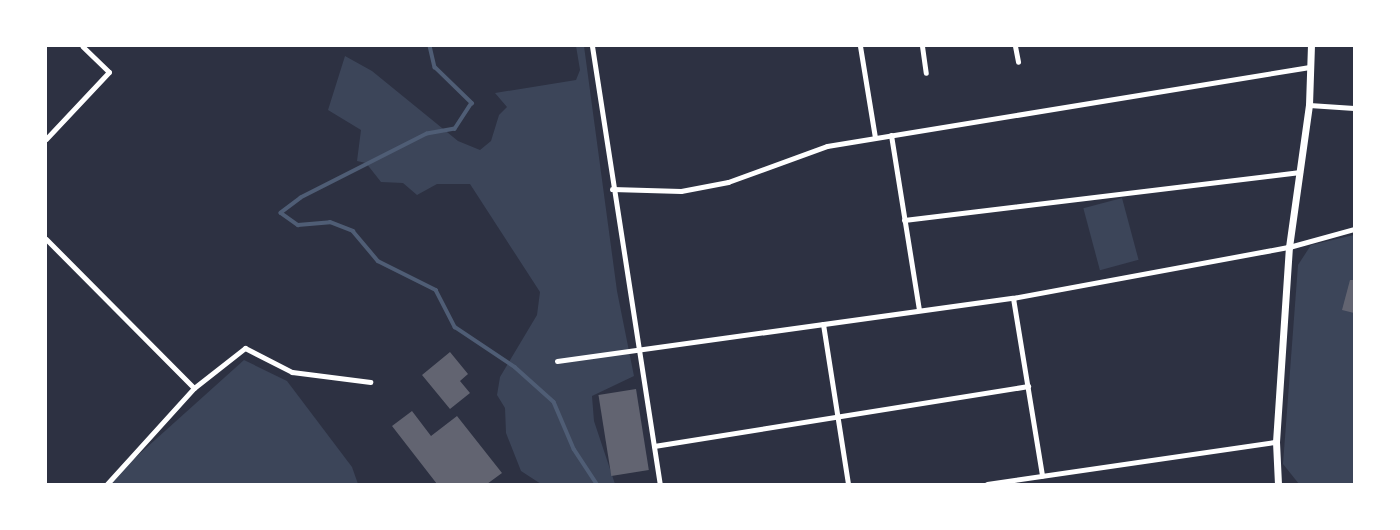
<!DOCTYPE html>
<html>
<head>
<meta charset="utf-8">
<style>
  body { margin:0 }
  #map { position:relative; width:1400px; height:530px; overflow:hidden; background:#2d3142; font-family:"Playfair Display",serif }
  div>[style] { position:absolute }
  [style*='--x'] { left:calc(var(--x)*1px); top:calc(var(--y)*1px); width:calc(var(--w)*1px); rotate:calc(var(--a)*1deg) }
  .green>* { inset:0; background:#3c4559; transform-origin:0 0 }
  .stream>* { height:3.5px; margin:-1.75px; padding:0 1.75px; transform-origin:1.75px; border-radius:1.75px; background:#4f5d75 }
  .building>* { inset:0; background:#626471; transform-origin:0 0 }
  .minor>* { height:5px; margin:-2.5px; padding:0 2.5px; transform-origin:2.5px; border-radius:2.5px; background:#fff }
  .secondary>* { height:7px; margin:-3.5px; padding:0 3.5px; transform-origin:3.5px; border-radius:3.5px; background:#fff }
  span { translate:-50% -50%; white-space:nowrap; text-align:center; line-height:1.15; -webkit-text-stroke:5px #fff; paint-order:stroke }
  .frame { position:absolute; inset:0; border:47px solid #fff; pointer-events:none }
</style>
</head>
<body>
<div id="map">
  <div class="green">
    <div style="clip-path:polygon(576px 46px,584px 46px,617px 291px,634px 376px,592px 396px,594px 421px,615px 484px,541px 484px,521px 471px,506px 433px,505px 408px,497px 395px,500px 377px,537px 315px,540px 292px,470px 184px,437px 184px,417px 195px,403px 183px,381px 182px,366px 163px,357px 161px,361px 130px,328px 110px,345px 56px,372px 71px,458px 141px,480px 150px,491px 141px,499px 115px,507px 107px,495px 93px,576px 80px,580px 70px)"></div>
    <div style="left:1122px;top:198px;width:64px;height:40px;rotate:75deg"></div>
    <div style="clip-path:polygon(1354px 235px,1354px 484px,1299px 484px,1283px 464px,1298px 265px,1311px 245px)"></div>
    <div style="clip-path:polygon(244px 360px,287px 381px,352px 467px,358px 484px,106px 484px)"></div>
  </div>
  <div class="stream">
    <div style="--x:430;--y:46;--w:22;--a:77"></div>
    <div style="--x:435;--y:67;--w:52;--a:44.2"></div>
    <div style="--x:472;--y:103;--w:31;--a:123"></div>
    <div style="--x:455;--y:129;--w:28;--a:170"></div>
    <div style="--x:427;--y:134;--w:141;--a:153.1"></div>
    <div style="--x:301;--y:198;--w:25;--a:143"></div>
    <div style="--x:281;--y:213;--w:21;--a:35"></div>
    <div style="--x:298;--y:225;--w:32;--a:-5"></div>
    <div style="--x:330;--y:222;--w:25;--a:21"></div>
    <div style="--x:353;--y:231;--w:39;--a:50"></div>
    <div style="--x:378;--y:261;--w:65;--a:26.6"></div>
    <div style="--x:436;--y:290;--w:42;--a:62.8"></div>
    <div style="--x:455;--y:327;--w:72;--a:33.7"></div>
    <div style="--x:515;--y:367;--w:52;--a:41.9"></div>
    <div style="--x:554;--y:402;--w:51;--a:66.9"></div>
    <div style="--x:574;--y:449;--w:42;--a:56.7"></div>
  </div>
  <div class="building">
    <div style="clip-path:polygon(1350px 280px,1354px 280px,1354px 313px,1342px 310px)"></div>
    <div style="clip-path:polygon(450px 352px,468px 374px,460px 381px,470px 393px,450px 409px,422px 375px)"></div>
    <div style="left:636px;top:389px;width:82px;height:38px;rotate:81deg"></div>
    <div style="clip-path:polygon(412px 411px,431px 436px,457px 416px,502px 473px,487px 484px,437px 484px,392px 426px)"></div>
  </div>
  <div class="minor">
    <div style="--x:592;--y:46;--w:443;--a:81.2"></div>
    <div style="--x:860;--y:46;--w:93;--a:80.7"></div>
    <div style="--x:922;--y:46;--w:27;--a:82"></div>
    <div style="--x:1015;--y:46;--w:16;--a:79"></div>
    <div style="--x:1309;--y:105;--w:45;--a:3.8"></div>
    <div style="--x:891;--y:135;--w:176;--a:80.9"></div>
    <div style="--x:46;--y:139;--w:92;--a:-46.8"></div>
    <div style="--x:109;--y:72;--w:37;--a:-136"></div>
    <div style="--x:612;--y:189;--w:69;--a:1.7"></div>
    <div style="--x:681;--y:191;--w:48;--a:-10.8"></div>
    <div style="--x:728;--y:182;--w:105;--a:-20"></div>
    <div style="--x:827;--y:146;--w:489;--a:-9.3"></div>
    <div style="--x:904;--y:220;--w:399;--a:-6.9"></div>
    <div style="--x:46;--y:239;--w:210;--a:45.2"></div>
    <div style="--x:1013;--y:298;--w:180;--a:80.7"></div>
    <div style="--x:823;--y:324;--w:162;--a:81.1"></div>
    <div style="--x:557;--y:361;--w:460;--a:-7.9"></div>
    <div style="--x:1013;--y:298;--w:281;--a:-10.5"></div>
    <div style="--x:1289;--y:247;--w:67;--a:-15.5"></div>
    <div style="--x:654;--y:446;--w:379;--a:-9.1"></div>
    <div style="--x:107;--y:484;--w:130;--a:-47.8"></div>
    <div style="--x:194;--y:388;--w:65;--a:-38.1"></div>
    <div style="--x:245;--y:348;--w:53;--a:27.1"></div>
    <div style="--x:292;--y:372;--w:79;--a:7.3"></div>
    <div style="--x:987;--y:484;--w:292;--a:-8.3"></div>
  </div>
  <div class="secondary">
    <div style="--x:1278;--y:484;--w:42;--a:-92.7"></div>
    <div style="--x:1276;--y:442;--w:195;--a:-86.2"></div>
    <div style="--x:1289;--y:247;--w:143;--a:-82"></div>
    <div style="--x:1309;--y:105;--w:59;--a:-88.1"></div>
  </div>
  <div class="frame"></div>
</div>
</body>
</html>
